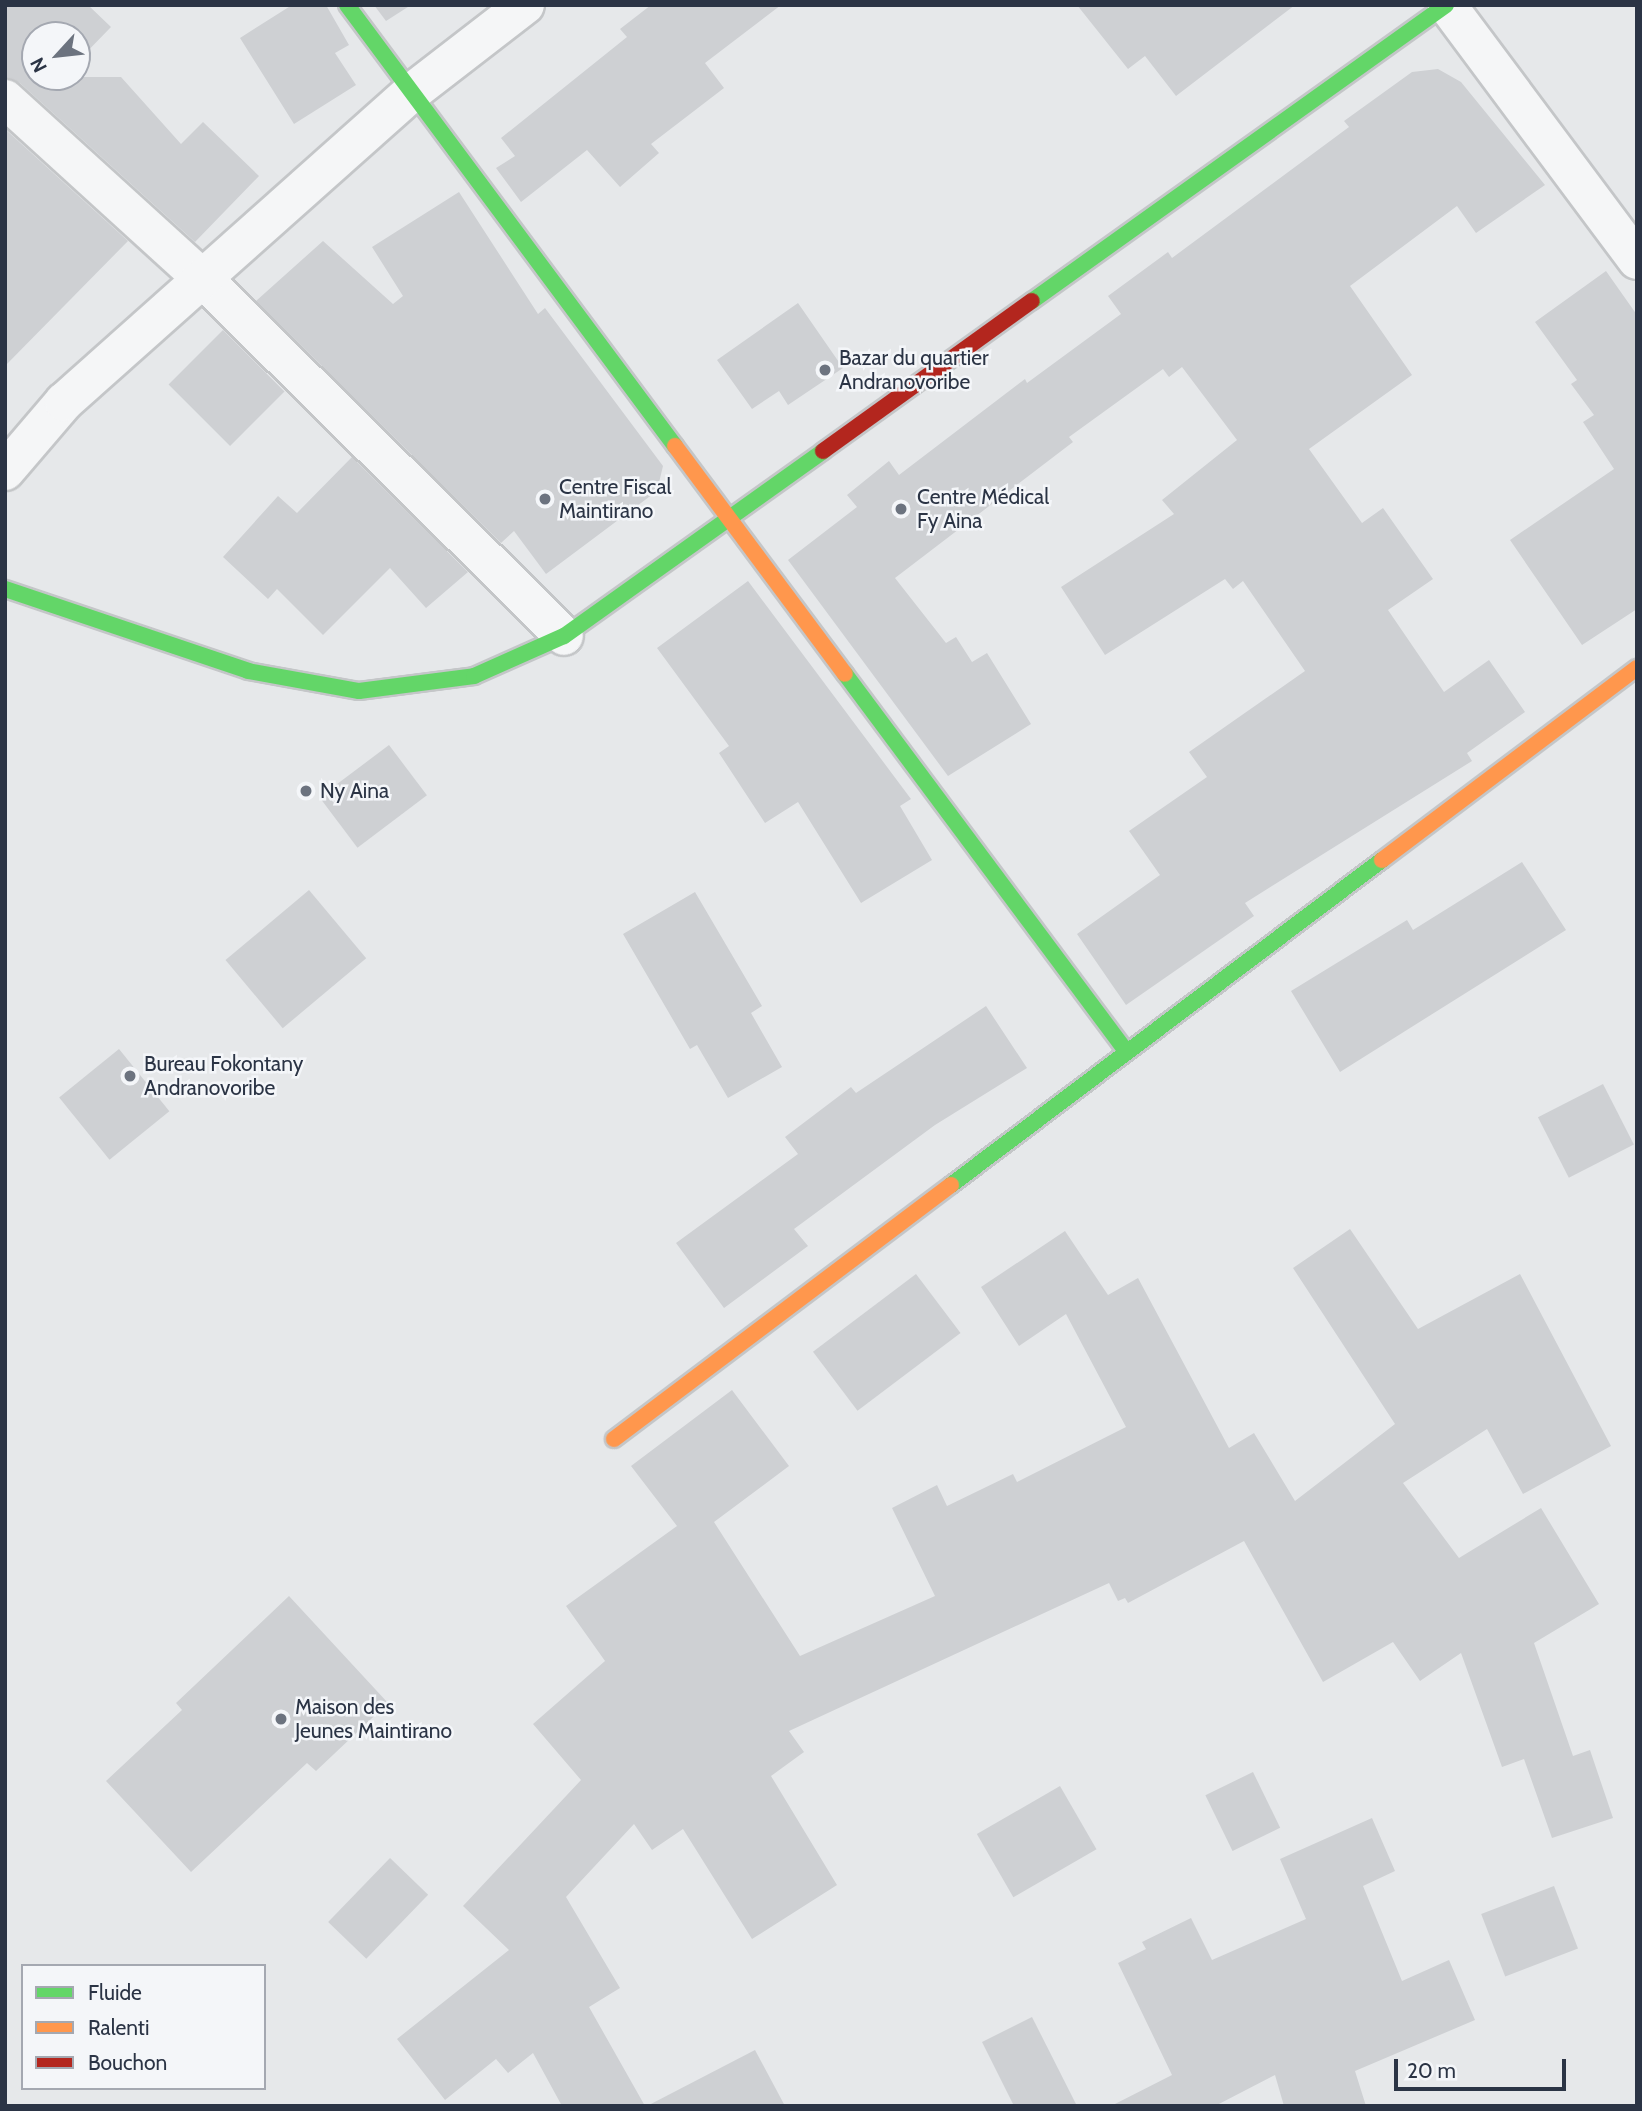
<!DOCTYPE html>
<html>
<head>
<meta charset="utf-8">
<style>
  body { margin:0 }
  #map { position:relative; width:1642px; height:2111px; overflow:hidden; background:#e6e8ea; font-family:Cabin,sans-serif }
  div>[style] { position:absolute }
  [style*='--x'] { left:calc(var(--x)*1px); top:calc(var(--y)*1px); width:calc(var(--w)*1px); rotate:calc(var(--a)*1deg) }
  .building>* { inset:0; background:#ced0d3; transform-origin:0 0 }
  .roads { filter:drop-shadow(2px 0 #c4c6c8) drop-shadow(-2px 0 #c4c6c8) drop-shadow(0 2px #c4c6c8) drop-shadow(0 -2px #c4c6c8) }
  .street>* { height:38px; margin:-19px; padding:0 19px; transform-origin:19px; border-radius:19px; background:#f5f6f7 }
  .fast>* { height:16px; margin:-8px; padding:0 8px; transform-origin:8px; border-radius:8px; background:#63d668 }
  .slow>* { height:16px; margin:-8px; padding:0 8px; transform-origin:8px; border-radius:8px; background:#ff974d }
  .jam>* { height:16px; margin:-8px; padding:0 8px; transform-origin:8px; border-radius:8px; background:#b3261e }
  .dots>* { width:19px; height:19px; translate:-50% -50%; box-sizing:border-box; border:4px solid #f4f6f9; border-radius:50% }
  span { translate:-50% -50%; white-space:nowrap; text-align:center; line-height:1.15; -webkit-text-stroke:5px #f4f6f9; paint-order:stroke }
  .poi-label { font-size:21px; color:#2b3445 }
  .left { translate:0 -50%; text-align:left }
  .frame { position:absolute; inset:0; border:7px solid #2b3445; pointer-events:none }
  .legend { position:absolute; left:21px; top:1964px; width:245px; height:126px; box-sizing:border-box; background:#f4f6f9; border:2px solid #a4a8b1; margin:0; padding:9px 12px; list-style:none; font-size:21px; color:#2b3445 }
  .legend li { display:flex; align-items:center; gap:14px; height:35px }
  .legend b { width:35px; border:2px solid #a4a8b1 }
  .north { position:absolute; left:21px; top:21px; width:70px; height:70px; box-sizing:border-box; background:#f4f6f9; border:2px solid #a4a8b1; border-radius:50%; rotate:243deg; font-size:19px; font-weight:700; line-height:28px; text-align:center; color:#2b3445 }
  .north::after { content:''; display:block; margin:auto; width:24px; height:32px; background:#6c737f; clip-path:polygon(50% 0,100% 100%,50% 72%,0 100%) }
  .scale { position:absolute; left:1394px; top:2059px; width:172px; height:32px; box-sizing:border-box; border:4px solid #2b3445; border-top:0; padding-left:9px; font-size:21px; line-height:24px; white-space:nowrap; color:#2b3445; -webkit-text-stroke:5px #f4f6f9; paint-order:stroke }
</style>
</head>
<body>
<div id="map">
  <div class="building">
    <div style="clip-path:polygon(5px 5px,88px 5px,111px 27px,77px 62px,77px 35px,35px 35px,35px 77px,121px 77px,181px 144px,203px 122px,259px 176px,195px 242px,20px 83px,5px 78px)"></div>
    <div style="clip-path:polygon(292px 5px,326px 5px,349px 45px,335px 53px,356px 85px,294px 124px,240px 38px)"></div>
    <div style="clip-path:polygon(374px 5px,411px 5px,386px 21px)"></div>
    <div style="clip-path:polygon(651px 5px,781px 5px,705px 63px,724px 88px,651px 144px,659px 153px,620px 187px,587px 150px,521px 202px,496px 168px,515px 156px,501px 138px,627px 37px,620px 29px)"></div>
    <div style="clip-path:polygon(1077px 5px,1295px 5px,1176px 96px,1145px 56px,1128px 69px)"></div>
    <div style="clip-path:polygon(1438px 69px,1461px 82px,1545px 185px,1476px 233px,1457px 206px,1350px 286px,1412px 375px,1309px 449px,1362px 523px,1383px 508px,1433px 579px,1388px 610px,1444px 692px,1489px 660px,1525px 712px,1467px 753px,1472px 761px,1245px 903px,1254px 916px,1126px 1005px,1077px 934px,1160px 875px,1129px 831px,1207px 777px,1189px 752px,1305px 671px,1243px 581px,1233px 589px,1225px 579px,1105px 655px,1061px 587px,1174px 514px,1162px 500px,1237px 440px,1182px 367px,1169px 377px,1163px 369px,1069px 437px,1073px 442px,895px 578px,946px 643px,956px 637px,972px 662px,987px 653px,1031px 724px,948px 776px,788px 560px,857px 507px,847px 495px,889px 461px,899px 475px,1025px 379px,1027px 383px,1121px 314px,1108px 296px,1168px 252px,1172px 258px,1349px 127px,1344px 121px,1412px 72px)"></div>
    <div style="clip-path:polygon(5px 129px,128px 241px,5px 366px)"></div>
    <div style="clip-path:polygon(459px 192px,538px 314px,545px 308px,663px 466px,657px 491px,546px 574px,514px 531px,501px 543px,256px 301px,323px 241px,393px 304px,403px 296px,372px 247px)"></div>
    <div style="clip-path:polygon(1606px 271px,1637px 315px,1637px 609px,1582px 645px,1510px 540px,1614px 469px,1583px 422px,1594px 415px,1571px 384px,1577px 380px,1535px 322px)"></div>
    <div style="clip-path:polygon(798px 303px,843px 368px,788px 405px,779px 391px,752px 409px,717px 360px)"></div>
    <div style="left:223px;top:330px;width:87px;height:77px;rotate:45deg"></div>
    <div style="clip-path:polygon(352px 457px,468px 572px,426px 608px,390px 568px,323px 635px,277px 589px,268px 599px,223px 557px,278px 496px,297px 513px)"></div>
    <div style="clip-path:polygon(748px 581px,911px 799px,900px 806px,932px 860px,861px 903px,798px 802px,765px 823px,719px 753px,729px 746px,657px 648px)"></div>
    <div style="left:389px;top:745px;width:63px;height:87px;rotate:53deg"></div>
    <div style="clip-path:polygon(1522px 862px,1566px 930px,1340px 1072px,1291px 991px,1407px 920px,1413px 930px)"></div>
    <div style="left:309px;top:890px;width:89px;height:109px;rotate:50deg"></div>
    <div style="clip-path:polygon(695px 892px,762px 1006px,751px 1013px,782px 1067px,728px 1098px,697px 1045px,690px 1049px,623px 934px)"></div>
    <div style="clip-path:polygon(986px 1006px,1027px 1068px,935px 1125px,794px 1229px,808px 1246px,724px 1308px,676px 1243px,798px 1154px,785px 1137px,851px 1087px,856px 1093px)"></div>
    <div style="left:119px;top:1049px;width:80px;height:77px;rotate:51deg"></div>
    <div style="left:1603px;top:1084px;width:68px;height:73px;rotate:63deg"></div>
    <div style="clip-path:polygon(1350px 1229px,1418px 1329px,1520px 1274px,1611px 1446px,1523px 1494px,1487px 1429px,1403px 1483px,1459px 1558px,1541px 1508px,1599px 1604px,1534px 1643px,1573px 1756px,1590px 1750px,1613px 1818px,1552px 1838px,1524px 1759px,1502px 1767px,1461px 1653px,1420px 1681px,1393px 1642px,1323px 1682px,1244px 1541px,1128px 1603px,1125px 1598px,1118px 1601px,1109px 1583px,789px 1731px,804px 1752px,771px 1776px,837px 1885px,752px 1939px,683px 1829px,652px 1850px,634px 1824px,566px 1897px,620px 1988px,589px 2007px,645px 2106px,562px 2106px,533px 2053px,508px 2073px,496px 2059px,445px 2100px,397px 2039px,509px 1950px,463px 1906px,581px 1780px,533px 1724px,605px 1661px,566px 1606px,677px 1526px,631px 1466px,732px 1390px,789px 1466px,714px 1522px,800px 1656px,935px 1596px,892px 1508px,937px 1485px,947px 1506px,1013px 1474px,1017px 1482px,1126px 1427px,1066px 1314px,1019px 1346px,981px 1287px,1065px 1231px,1108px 1295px,1138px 1278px,1229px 1448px,1254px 1433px,1295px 1501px,1395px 1424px,1293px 1268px)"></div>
    <div style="left:916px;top:1274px;width:74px;height:129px;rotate:53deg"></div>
    <div style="clip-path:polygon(289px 1596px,388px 1703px,316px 1771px,307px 1763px,191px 1872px,106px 1781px,182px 1710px,176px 1703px)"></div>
    <div style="left:1253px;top:1772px;width:62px;height:53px;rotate:64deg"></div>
    <div style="left:1060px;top:1786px;width:73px;height:96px;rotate:60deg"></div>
    <div style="clip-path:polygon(1372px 1818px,1395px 1871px,1363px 1886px,1402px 1981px,1449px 1960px,1475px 2020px,1355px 2071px,1366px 2106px,1284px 2106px,1275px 2075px,1215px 2106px,1111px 2106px,1172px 2075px,1118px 1963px,1146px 1949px,1142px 1942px,1191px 1918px,1212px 1960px,1306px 1919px,1280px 1859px)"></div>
    <div style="left:390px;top:1858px;width:53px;height:89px;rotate:44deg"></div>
    <div style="left:1554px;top:1886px;width:67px;height:78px;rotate:69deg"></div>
    <div style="clip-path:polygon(1032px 2017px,1077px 2106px,1014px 2106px,982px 2042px)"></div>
    <div style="clip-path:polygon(755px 2050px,785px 2106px,647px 2106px)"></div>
  </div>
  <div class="roads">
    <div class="street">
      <div style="--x:1447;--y:5;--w:318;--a:53.3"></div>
      <div style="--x:5;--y:99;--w:269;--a:42.3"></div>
      <div style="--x:204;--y:280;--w:506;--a:44.68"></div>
      <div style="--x:5;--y:471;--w:91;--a:-49.5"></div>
      <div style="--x:64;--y:402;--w:465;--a:-41.7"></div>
      <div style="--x:411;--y:93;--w:144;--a:-37.7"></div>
    </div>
    <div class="fast">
      <div style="--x:347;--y:5;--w:550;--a:53.36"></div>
      <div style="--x:1032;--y:301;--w:509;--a:-35.56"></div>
      <div style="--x:5;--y:589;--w:256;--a:18.6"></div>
      <div style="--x:248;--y:671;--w:113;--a:10.2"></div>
      <div style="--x:359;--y:691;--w:116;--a:-7.4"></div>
      <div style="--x:474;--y:676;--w:98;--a:-24"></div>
      <div style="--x:564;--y:636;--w:318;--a:-35.5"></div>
      <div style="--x:845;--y:674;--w:469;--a:53.3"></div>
      <div style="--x:951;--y:1185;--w:540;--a:-37.02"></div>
    </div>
    <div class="slow">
      <div style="--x:675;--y:446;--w:284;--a:53.3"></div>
      <div style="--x:1382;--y:860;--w:319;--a:-37"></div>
      <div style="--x:614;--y:1439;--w:422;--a:-37"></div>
    </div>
    <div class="jam">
      <div style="--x:823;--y:451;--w:257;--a:-35.7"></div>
    </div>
  </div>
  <div class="dots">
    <div style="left:825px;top:370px;background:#6c737f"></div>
    <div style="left:545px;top:499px;background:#6c737f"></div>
    <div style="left:901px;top:509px;background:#6c737f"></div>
    <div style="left:306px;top:791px;background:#6c737f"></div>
    <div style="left:130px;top:1076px;background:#6c737f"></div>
    <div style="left:281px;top:1719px;background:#6c737f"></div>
  </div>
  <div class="poi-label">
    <span class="left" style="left:839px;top:370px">Bazar du quartier<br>Andranovoribe</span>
    <span class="left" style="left:559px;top:499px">Centre Fiscal<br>Maintirano</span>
    <span class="left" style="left:917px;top:509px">Centre Médical<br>Fy Aina</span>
    <span class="left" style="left:320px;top:791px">Ny Aina</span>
    <span class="left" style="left:144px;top:1076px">Bureau Fokontany<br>Andranovoribe</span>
    <span class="left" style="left:295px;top:1719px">Maison des<br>Jeunes Maintirano</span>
  </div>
  <div class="frame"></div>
  <ul class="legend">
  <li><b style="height:9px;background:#63d668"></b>Fluide</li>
  <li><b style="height:9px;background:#ff974d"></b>Ralenti</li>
  <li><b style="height:9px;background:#b3261e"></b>Bouchon</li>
  </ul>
  <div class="north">N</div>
  <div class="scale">20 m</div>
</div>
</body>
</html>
